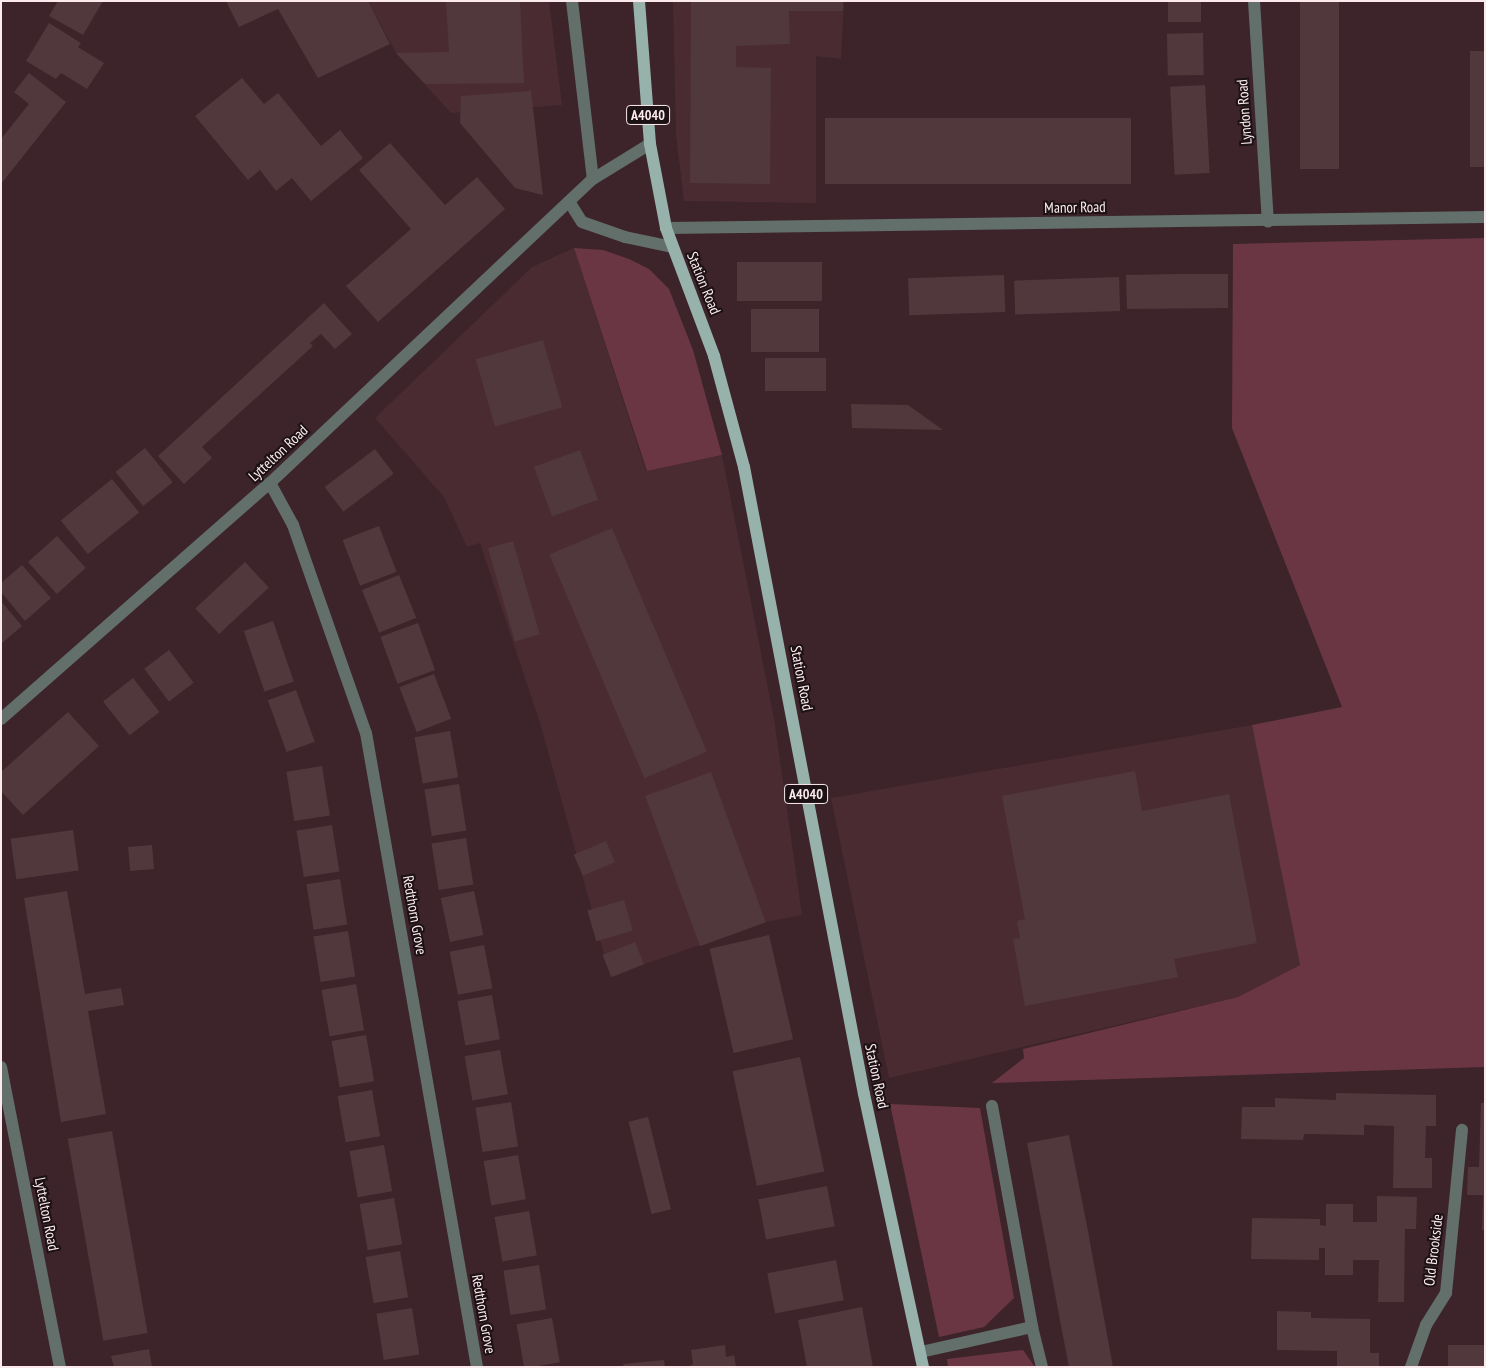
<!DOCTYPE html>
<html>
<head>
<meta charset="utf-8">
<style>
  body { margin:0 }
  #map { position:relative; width:1486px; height:1368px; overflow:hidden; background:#3c242a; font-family:"PT Sans Narrow",sans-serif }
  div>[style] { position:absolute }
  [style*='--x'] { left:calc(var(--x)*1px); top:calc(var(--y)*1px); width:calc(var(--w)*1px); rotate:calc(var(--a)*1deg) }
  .built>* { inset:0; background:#4a2b32 }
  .green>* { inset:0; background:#6a3644 }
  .building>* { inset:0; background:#51383d; transform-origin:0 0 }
  .minor>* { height:12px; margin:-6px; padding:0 6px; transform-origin:6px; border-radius:6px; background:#626f6b }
  .primary>* { height:12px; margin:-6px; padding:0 6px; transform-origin:6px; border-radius:6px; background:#97b2aa }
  span { translate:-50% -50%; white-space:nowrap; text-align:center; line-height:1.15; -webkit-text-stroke:4px #1c1114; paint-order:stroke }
  .shield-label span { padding:1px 4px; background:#1c1114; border:1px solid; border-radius:4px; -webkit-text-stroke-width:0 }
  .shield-label { font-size:14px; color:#fcebee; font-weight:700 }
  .street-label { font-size:15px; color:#fcebee }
  .frame { position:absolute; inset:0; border:2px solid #fcebee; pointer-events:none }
</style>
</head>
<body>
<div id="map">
  <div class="built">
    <div style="clip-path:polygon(368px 1px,549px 1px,562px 105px,451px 113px,396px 53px)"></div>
    <div style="clip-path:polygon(673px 1px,844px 1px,841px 59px,816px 56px,816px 203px,684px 201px,676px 136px)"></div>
    <div style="clip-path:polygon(574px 248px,646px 471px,722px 455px,774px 719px,802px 915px,766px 922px,610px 976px,541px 726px,480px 543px,467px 547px,444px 497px,375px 418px,532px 267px)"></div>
    <div style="clip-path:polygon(1252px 725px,1300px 965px,1238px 997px,889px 1078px,831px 798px)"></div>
  </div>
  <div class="green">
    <div style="clip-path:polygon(1485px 238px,1485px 1067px,992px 1083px,1024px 1058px,1023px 1049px,1238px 997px,1300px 965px,1252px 725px,1342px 707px,1232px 428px,1233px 244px)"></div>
    <div style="clip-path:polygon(574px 248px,603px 250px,629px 259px,649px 269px,669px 289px,693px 350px,722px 455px,647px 471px)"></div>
    <div style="clip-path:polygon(890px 1104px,980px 1108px,1014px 1298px,984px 1327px,939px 1337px)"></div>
    <div style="clip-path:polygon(1023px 1350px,1035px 1367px,948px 1367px,947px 1359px)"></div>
  </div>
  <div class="building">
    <div style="clip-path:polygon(58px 1px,103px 1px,83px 35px,49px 16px)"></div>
    <div style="clip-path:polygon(226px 1px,368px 1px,390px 44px,318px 78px,278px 9px,239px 27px)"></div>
    <div style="clip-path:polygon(446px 1px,520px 1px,524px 83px,425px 84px,396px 53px,449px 52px)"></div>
    <div style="clip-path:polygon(691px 1px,843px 1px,843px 11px,789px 11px,790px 44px,736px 46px,736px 67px,771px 68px,770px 184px,690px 183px)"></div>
    <div style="left:1168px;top:1px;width:33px;height:21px"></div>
    <div style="left:1300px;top:1px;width:39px;height:168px"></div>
    <div style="clip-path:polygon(49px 23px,81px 43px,78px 47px,104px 63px,87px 89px,61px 73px,56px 79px,26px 61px)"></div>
    <div style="left:1203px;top:33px;width:42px;height:36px;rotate:89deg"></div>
    <div style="left:1470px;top:51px;width:15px;height:116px"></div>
    <div style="clip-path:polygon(29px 73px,66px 102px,1px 184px,1px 139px,29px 104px,14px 92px)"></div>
    <div style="clip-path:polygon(242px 78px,264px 104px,278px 93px,321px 146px,340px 130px,363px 158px,311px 201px,292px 178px,276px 191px,260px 170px,248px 180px,195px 116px)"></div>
    <div style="left:1205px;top:85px;width:88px;height:35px;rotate:87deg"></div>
    <div style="clip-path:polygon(531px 91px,533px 108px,543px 195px,515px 188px,460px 123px,461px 96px)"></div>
    <div style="left:1131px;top:118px;width:66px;height:306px;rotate:90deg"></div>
    <div style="clip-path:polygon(390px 143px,445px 205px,477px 177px,505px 209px,378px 322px,346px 286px,411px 229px,359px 170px)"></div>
    <div style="left:822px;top:262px;width:39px;height:85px;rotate:90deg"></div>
    <div style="clip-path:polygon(1178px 274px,1228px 274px,1228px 308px,1127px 309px,1126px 275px)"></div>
    <div style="left:1004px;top:275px;width:37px;height:96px;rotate:88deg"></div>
    <div style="left:1119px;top:277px;width:34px;height:105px;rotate:88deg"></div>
    <div style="clip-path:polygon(324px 303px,352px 334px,335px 349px,321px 334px,310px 343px,313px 346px,202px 447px,212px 458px,184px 484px,158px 456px)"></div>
    <div style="left:751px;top:309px;width:68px;height:43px"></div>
    <div style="left:543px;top:340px;width:70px;height:70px;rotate:74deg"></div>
    <div style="left:765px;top:358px;width:61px;height:33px"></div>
    <div style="clip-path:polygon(851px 404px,908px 405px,943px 430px,852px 428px)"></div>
    <div style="left:145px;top:448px;width:44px;height:38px;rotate:51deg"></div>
    <div style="left:375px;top:449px;width:31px;height:63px;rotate:53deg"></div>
    <div style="left:580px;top:450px;width:53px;height:49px;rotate:70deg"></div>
    <div style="left:112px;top:479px;width:43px;height:66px;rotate:51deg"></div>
    <div style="left:379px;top:526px;width:49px;height:39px;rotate:69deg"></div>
    <div style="left:612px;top:528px;width:243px;height:68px;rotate:67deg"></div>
    <div style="left:57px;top:536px;width:43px;height:39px;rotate:48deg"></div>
    <div style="left:513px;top:541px;width:97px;height:26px;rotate:74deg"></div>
    <div style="left:245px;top:562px;width:35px;height:68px;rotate:47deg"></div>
    <div style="clip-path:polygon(22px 565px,51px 598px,25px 621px,1px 592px,1px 583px)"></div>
    <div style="left:399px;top:575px;width:46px;height:40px;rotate:68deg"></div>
    <div style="clip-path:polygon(1px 601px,22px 626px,1px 644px)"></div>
    <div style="left:273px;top:621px;width:64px;height:31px;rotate:71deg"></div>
    <div style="left:418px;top:623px;width:50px;height:40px;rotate:70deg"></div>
    <div style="left:169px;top:650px;width:41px;height:31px;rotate:53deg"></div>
    <div style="left:434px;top:674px;width:48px;height:37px;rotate:69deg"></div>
    <div style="left:133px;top:678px;width:43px;height:38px;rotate:52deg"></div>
    <div style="left:296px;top:690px;width:55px;height:30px;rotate:70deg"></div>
    <div style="clip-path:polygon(68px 712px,99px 746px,23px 815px,1px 791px,1px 772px)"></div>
    <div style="left:450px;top:731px;width:47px;height:36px;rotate:80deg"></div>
    <div style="left:322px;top:766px;width:50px;height:36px;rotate:81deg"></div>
    <div style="clip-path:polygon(1135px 771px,1142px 811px,1229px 794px,1257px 943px,1174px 959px,1178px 977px,1025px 1006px,1013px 939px,1020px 938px,1017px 921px,1025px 919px,1002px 796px)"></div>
    <div style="left:711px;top:772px;width:160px;height:70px;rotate:70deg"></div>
    <div style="left:459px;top:784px;width:47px;height:35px;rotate:81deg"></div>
    <div style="left:332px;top:825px;width:47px;height:36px;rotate:81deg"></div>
    <div style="left:73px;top:830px;width:41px;height:63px;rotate:82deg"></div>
    <div style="left:466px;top:838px;width:47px;height:35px;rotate:81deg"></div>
    <div style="left:606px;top:841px;width:23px;height:35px;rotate:67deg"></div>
    <div style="left:152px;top:845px;width:24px;height:24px;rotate:85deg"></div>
    <div style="left:340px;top:879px;width:46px;height:34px;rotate:81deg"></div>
    <div style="clip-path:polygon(67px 891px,85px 994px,121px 988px,124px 1005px,88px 1011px,106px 1114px,61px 1122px,24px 898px)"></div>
    <div style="left:474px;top:891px;width:45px;height:34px;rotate:78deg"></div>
    <div style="left:624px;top:900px;width:32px;height:38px;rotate:74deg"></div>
    <div style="left:348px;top:931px;width:46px;height:35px;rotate:81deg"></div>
    <div style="left:769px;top:935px;width:107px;height:61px;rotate:77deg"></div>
    <div style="left:635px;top:942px;width:24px;height:35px;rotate:68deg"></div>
    <div style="left:484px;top:945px;width:44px;height:35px;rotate:79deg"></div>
    <div style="left:356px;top:984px;width:47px;height:35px;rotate:80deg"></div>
    <div style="left:492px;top:995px;width:45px;height:35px;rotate:80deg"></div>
    <div style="left:366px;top:1035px;width:47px;height:35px;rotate:80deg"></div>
    <div style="left:500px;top:1050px;width:45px;height:36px;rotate:80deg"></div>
    <div style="left:800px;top:1057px;width:117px;height:69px;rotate:78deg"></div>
    <div style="left:372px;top:1090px;width:47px;height:35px;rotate:80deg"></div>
    <div style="clip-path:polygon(1336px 1093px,1436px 1095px,1436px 1126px,1426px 1126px,1425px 1158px,1432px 1158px,1432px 1188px,1393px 1188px,1394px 1126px,1364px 1125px,1364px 1135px,1304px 1134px,1303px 1140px,1241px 1139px,1242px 1107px,1275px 1107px,1275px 1098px,1336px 1100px)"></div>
    <div style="left:511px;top:1102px;width:45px;height:36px;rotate:81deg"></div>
    <div style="clip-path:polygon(1481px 1103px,1485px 1103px,1485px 1230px,1482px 1230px,1483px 1195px,1467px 1195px,1468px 1167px,1479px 1167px)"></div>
    <div style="left:648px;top:1117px;width:95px;height:20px;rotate:76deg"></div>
    <div style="left:112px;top:1131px;width:205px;height:45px;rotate:80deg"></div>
    <div style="clip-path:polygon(1069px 1135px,1087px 1226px,1113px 1367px,1069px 1367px,1061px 1326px,1027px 1143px)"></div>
    <div style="left:384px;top:1145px;width:47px;height:35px;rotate:80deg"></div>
    <div style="left:518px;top:1155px;width:45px;height:35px;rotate:80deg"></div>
    <div style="left:827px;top:1186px;width:41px;height:70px;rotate:79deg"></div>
    <div style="clip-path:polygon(1377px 1196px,1417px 1197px,1416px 1229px,1405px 1229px,1404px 1302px,1378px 1302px,1379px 1260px,1353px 1260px,1353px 1275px,1325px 1275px,1325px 1248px,1319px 1248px,1319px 1260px,1251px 1259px,1252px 1218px,1320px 1219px,1320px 1225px,1326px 1226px,1326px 1204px,1353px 1204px,1353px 1222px,1377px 1222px)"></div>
    <div style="left:394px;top:1198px;width:47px;height:35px;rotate:80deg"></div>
    <div style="left:529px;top:1211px;width:45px;height:35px;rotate:80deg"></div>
    <div style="left:400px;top:1251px;width:47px;height:35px;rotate:80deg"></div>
    <div style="left:836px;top:1260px;width:41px;height:70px;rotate:79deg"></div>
    <div style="left:539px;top:1265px;width:45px;height:36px;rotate:81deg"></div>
    <div style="clip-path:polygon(862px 1307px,873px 1367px,807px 1367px,798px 1320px)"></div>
    <div style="left:412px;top:1308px;width:47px;height:36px;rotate:81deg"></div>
    <div style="clip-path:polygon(1277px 1311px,1311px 1312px,1311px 1318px,1370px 1319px,1370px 1353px,1379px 1353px,1379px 1367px,1337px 1367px,1337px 1351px,1277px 1350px)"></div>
    <div style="left:552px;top:1318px;width:45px;height:36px;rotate:80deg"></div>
    <div style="clip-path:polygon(725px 1345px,726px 1357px,734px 1355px,736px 1367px,688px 1367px,693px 1364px,691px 1350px)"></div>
    <div style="left:1485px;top:1345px;width:22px;height:37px;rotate:90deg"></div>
    <div style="clip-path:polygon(149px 1349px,152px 1367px,114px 1367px,111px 1356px)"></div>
    <div style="clip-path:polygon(664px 1360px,665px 1367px,624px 1367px,623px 1364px)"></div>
  </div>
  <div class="minor">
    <div style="--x:572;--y:1;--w:179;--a:83.3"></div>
    <div style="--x:1254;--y:1;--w:221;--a:86.4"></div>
    <div style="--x:570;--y:203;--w:22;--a:58"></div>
    <div style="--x:582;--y:222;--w:46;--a:19.2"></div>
    <div style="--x:625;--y:237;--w:48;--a:12"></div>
    <div style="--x:666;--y:228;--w:819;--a:-0.77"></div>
    <div style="--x:270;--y:483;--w:48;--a:61.3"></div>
    <div style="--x:293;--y:525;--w:220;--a:70.7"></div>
    <div style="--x:366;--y:733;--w:644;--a:80.07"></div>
    <div style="--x:1;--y:719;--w:358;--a:-41.3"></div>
    <div style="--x:270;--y:483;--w:444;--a:-43.3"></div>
    <div style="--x:593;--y:179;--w:67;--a:-31.6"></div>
    <div style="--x:1;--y:1067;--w:306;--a:78.9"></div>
    <div style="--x:992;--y:1106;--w:225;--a:79.7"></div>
    <div style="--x:1032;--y:1327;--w:41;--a:76"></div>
    <div style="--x:921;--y:1352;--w:114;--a:-12.7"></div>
    <div style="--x:1411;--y:1367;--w:45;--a:-70.3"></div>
    <div style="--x:1426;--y:1325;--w:38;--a:-58"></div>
    <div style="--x:1446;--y:1293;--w:164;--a:-84.4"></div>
  </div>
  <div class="primary">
    <div style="--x:639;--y:1;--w:143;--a:85.6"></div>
    <div style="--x:650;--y:144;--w:86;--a:79.2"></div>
    <div style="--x:666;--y:228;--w:137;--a:69.4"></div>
    <div style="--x:714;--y:356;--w:115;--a:74.9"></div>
    <div style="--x:744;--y:467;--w:638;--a:79.17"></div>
    <div style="--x:864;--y:1094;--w:279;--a:77.8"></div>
  </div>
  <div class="shield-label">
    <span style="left:648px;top:115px">A4040</span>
    <span style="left:806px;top:794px">A4040</span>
  </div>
  <div class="street-label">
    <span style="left:1244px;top:112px;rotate:-94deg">Lyndon Road</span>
    <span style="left:1075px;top:207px;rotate:-1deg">Manor Road</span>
    <span style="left:704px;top:283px;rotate:68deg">Station Road</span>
    <span style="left:278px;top:453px;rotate:-43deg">Lyttelton Road</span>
    <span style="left:802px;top:678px;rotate:79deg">Station Road</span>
    <span style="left:415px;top:915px;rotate:80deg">Redthorn Grove</span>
    <span style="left:877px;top:1076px;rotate:78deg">Station Road</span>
    <span style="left:47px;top:1214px;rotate:79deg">Lyttelton Road</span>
    <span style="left:1433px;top:1250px;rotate:-83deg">Old Brookside</span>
    <span style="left:484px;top:1314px;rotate:80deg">Redthorn Grove</span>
  </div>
  <div class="frame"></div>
</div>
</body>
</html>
